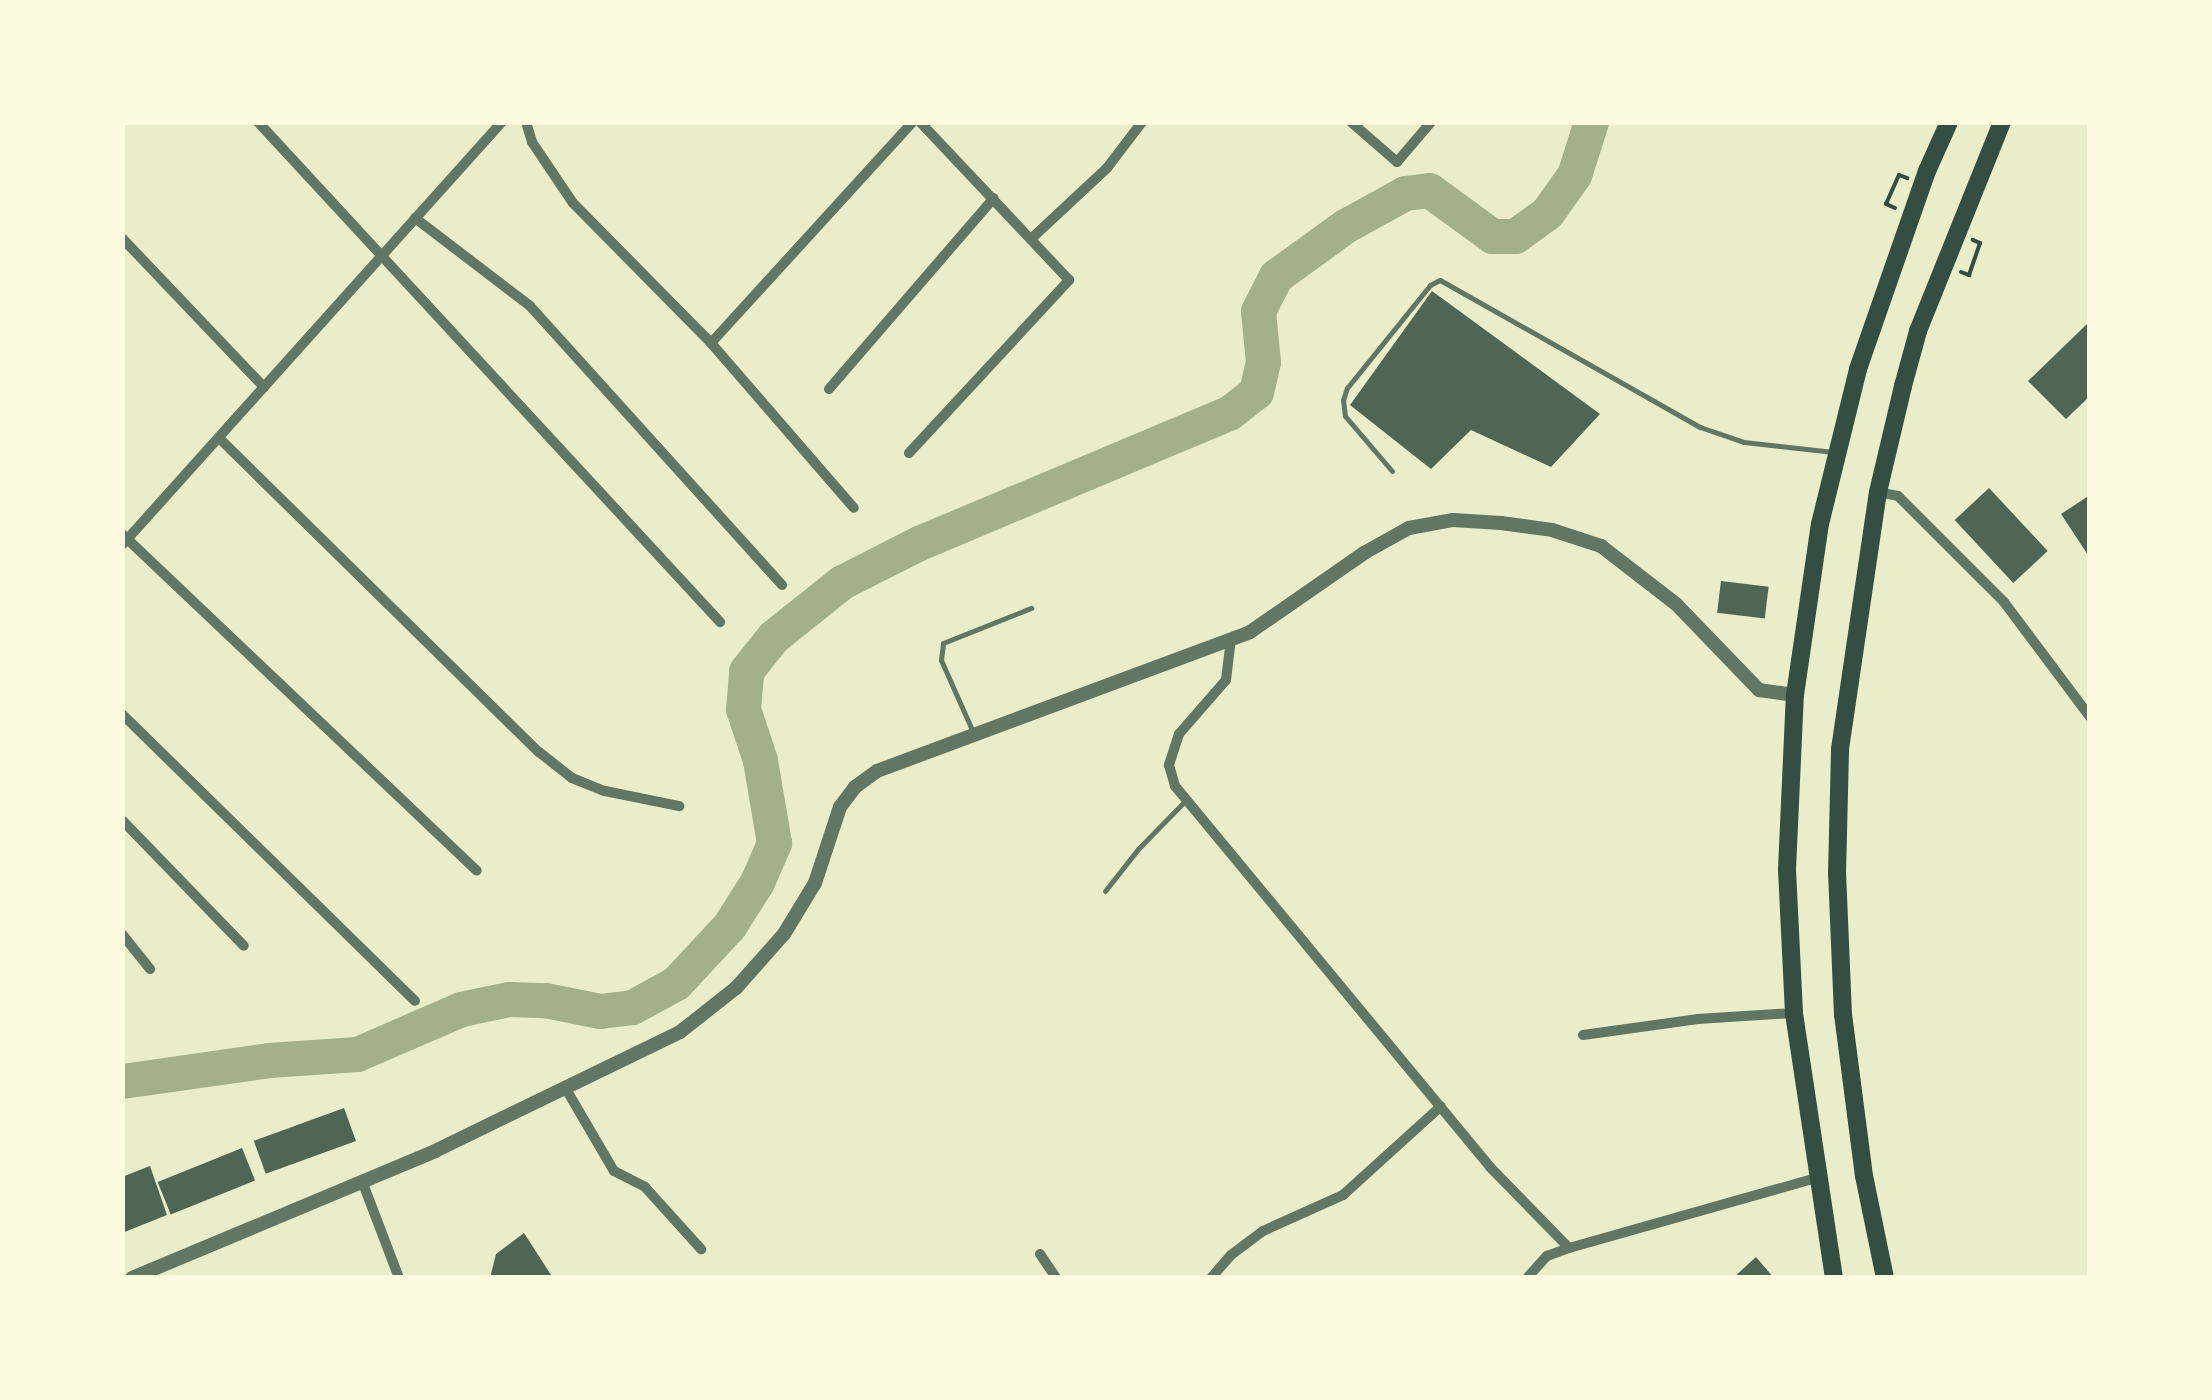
<!DOCTYPE html>
<html>
<head>
<meta charset="utf-8">
<style>
  body { margin:0 }
  #map { position:relative; width:2212px; height:1400px; overflow:hidden; background:#e9edc9; font-family:Cabin,sans-serif }
  div>[style] { position:absolute }
  [style*='--x'] { left:calc(var(--x)*1px); top:calc(var(--y)*1px); width:calc(var(--w)*1px); rotate:calc(var(--a)*1deg) }
  .river>* { height:35px; margin:-17.5px; padding:0 17.5px; transform-origin:17.5px; border-radius:17.5px; background:#a3b18a }
  .building>* { inset:0; background:#4f6655; transform-origin:0 0 }
  .path>* { height:4px; margin:-2px; padding:0 2px; transform-origin:2px; border-radius:2px; background:#344e41 }
  .service>* { height:5px; margin:-2.5px; padding:0 2.5px; transform-origin:2.5px; border-radius:2.5px; background:#617663 }
  .minor>* { height:10px; margin:-5px; padding:0 5px; transform-origin:5px; border-radius:5px; background:#617663 }
  .tertiary>* { height:14px; margin:-7px; padding:0 7px; transform-origin:7px; border-radius:7px; background:#617663 }
  .trunk>* { height:18px; margin:-9px; padding:0 9px; transform-origin:9px; border-radius:9px; background:#344e41 }
  span { translate:-50% -50%; white-space:nowrap; text-align:center; line-height:1.15; -webkit-text-stroke:9px #fefae0; paint-order:stroke }
  .frame { position:absolute; inset:0; border:125px solid #fefae0; pointer-events:none }
</style>
</head>
<body>
<div id="map">
  <div class="river">
    <div style="--x:122;--y:1081;--w:148;--a:-8.1"></div>
    <div style="--x:269;--y:1060;--w:88;--a:-3.9"></div>
    <div style="--x:357;--y:1054;--w:113;--a:-23.4"></div>
    <div style="--x:461;--y:1009;--w:49;--a:-11.8"></div>
    <div style="--x:509;--y:999;--w:36;--a:2"></div>
    <div style="--x:545;--y:1000;--w:56;--a:11.3"></div>
    <div style="--x:600;--y:1011;--w:32;--a:-7"></div>
    <div style="--x:632;--y:1007;--w:50;--a:-28.6"></div>
    <div style="--x:676;--y:983;--w:78;--a:-47.1"></div>
    <div style="--x:729;--y:926;--w:52;--a:-57.5"></div>
    <div style="--x:757;--y:882;--w:43;--a:-66.4"></div>
    <div style="--x:774;--y:843;--w:84;--a:-99.6"></div>
    <div style="--x:760;--y:760;--w:54;--a:-108.4"></div>
    <div style="--x:743;--y:709;--w:38;--a:-85"></div>
    <div style="--x:746;--y:671;--w:43;--a:-51.5"></div>
    <div style="--x:773;--y:637;--w:88;--a:-38.6"></div>
    <div style="--x:842;--y:582;--w:86;--a:-26.9"></div>
    <div style="--x:919;--y:543;--w:336;--a:-22.8"></div>
    <div style="--x:1229;--y:413;--w:34;--a:-38"></div>
    <div style="--x:1256;--y:392;--w:31;--a:-77"></div>
    <div style="--x:1263;--y:362;--w:51;--a:-95.6"></div>
    <div style="--x:1258;--y:311;--w:39;--a:-63"></div>
    <div style="--x:1276;--y:276;--w:85;--a:-35.9"></div>
    <div style="--x:1345;--y:226;--w:68;--a:-28.8"></div>
    <div style="--x:1405;--y:193;--w:24;--a:-7"></div>
    <div style="--x:1429;--y:190;--w:78;--a:36.1"></div>
    <div style="--x:1492;--y:236;--w:23;--a:0"></div>
    <div style="--x:1515;--y:236;--w:39;--a:-36"></div>
    <div style="--x:1547;--y:213;--w:47;--a:-54.6"></div>
    <div style="--x:1574;--y:175;--w:56;--a:-72.2"></div>
  </div>
  <div class="building">
    <div style="clip-path:polygon(1432px 291px,1600px 414px,1551px 467px,1471px 430px,1431px 469px,1350px 405px)"></div>
    <div style="clip-path:polygon(2087px 324px,2090px 396px,2066px 419px,2028px 381px)"></div>
    <div style="left:1989px;top:488px;width:86px;height:47px;rotate:47deg"></div>
    <div style="clip-path:polygon(2090px 495px,2090px 558px,2061px 514px)"></div>
    <div style="left:1721px;top:581px;width:48px;height:32px;rotate:7deg"></div>
    <div style="left:344px;top:1108px;width:35px;height:96px;rotate:70deg"></div>
    <div style="left:242px;top:1148px;width:35px;height:91px;rotate:68deg"></div>
    <div style="clip-path:polygon(150px 1166px,167px 1215px,122px 1233px,122px 1177px)"></div>
    <div style="clip-path:polygon(524px 1233px,553px 1278px,490px 1278px,496px 1254px)"></div>
    <div style="clip-path:polygon(1756px 1257px,1774px 1278px,1733px 1278px)"></div>
  </div>
  <div class="path">
    <div style="--x:1895;--y:208;--w:10;--a:-156"></div>
    <div style="--x:1886;--y:204;--w:32;--a:-66"></div>
    <div style="--x:1899;--y:175;--w:9;--a:21"></div>
    <div style="--x:1961;--y:272;--w:9;--a:21"></div>
    <div style="--x:1969;--y:275;--w:34;--a:-71"></div>
    <div style="--x:1980;--y:243;--w:8;--a:-157"></div>
  </div>
  <div class="service">
    <div style="--x:1392;--y:471;--w:72;--a:-130.5"></div>
    <div style="--x:1345;--y:416;--w:16;--a:-97"></div>
    <div style="--x:1343;--y:400;--w:13;--a:-72"></div>
    <div style="--x:1347;--y:388;--w:132;--a:-51.1"></div>
    <div style="--x:1430;--y:285;--w:11;--a:-27"></div>
    <div style="--x:1440;--y:280;--w:299;--a:29.5"></div>
    <div style="--x:1700;--y:427;--w:46;--a:18.8"></div>
    <div style="--x:1744;--y:442;--w:90;--a:6.4"></div>
    <div style="--x:973;--y:732;--w:79;--a:-114"></div>
    <div style="--x:941;--y:660;--w:17;--a:-83"></div>
    <div style="--x:943;--y:643;--w:95;--a:-21.7"></div>
    <div style="--x:1105;--y:891;--w:53;--a:-51.8"></div>
    <div style="--x:1138;--y:849;--w:66;--a:-45.6"></div>
  </div>
  <div class="minor">
    <div style="--x:258;--y:122;--w:681;--a:47.26"></div>
    <div style="--x:526;--y:122;--w:21;--a:73"></div>
    <div style="--x:532;--y:142;--w:73;--a:56.1"></div>
    <div style="--x:573;--y:203;--w:197;--a:45.4"></div>
    <div style="--x:711;--y:343;--w:218;--a:49.1"></div>
    <div style="--x:1351;--y:122;--w:61;--a:41"></div>
    <div style="--x:1397;--y:162;--w:52;--a:-49.6"></div>
    <div style="--x:415;--y:218;--w:145;--a:37.4"></div>
    <div style="--x:530;--y:306;--w:376;--a:47.9"></div>
    <div style="--x:122;--y:238;--w:206;--a:46.4"></div>
    <div style="--x:1032;--y:238;--w:103;--a:-43"></div>
    <div style="--x:1107;--y:168;--w:58;--a:-52.7"></div>
    <div style="--x:711;--y:343;--w:299;--a:-47.6"></div>
    <div style="--x:829;--y:389;--w:252;--a:-49.2"></div>
    <div style="--x:219;--y:438;--w:448;--a:44.5"></div>
    <div style="--x:539;--y:752;--w:42;--a:38.2"></div>
    <div style="--x:572;--y:778;--w:35;--a:22"></div>
    <div style="--x:605;--y:791;--w:76;--a:11.5"></div>
    <div style="--x:909;--y:453;--w:236;--a:-47.2"></div>
    <div style="--x:1069;--y:280;--w:217;--a:-133.3"></div>
    <div style="--x:1878;--y:492;--w:20;--a:11"></div>
    <div style="--x:1898;--y:496;--w:150;--a:45"></div>
    <div style="--x:2004;--y:602;--w:144;--a:53.2"></div>
    <div style="--x:122;--y:534;--w:489;--a:43.5"></div>
    <div style="--x:122;--y:545;--w:569;--a:-48.07"></div>
    <div style="--x:1231;--y:639;--w:41;--a:97"></div>
    <div style="--x:1226;--y:680;--w:72;--a:131"></div>
    <div style="--x:1179;--y:734;--w:33;--a:108"></div>
    <div style="--x:1169;--y:765;--w:22;--a:74"></div>
    <div style="--x:1175;--y:786;--w:494;--a:50.4"></div>
    <div style="--x:1490;--y:1167;--w:113;--a:45.7"></div>
    <div style="--x:1569;--y:1248;--w:257;--a:-15.8"></div>
    <div style="--x:122;--y:714;--w:410;--a:44.4"></div>
    <div style="--x:122;--y:820;--w:175;--a:45.9"></div>
    <div style="--x:122;--y:934;--w:45;--a:51.3"></div>
    <div style="--x:1583;--y:1035;--w:116;--a:-7.9"></div>
    <div style="--x:1698;--y:1019;--w:96;--a:-3.6"></div>
    <div style="--x:566;--y:1089;--w:95;--a:59.7"></div>
    <div style="--x:614;--y:1171;--w:35;--a:27"></div>
    <div style="--x:645;--y:1187;--w:84;--a:47.9"></div>
    <div style="--x:362;--y:1181;--w:104;--a:69.1"></div>
    <div style="--x:1040;--y:1254;--w:29;--a:56"></div>
    <div style="--x:1211;--y:1278;--w:30;--a:-49"></div>
    <div style="--x:1231;--y:1255;--w:40;--a:-37"></div>
    <div style="--x:1263;--y:1231;--w:88;--a:-24.2"></div>
    <div style="--x:1343;--y:1195;--w:132;--a:-42.2"></div>
    <div style="--x:1527;--y:1278;--w:30;--a:-48"></div>
    <div style="--x:1547;--y:1256;--w:23;--a:-20"></div>
  </div>
  <div class="tertiary">
    <div style="--x:132;--y:1278;--w:329;--a:-22.7"></div>
    <div style="--x:435;--y:1151;--w:272;--a:-25.9"></div>
    <div style="--x:680;--y:1032;--w:71;--a:-38.2"></div>
    <div style="--x:736;--y:988;--w:72;--a:-48.4"></div>
    <div style="--x:784;--y:934;--w:60;--a:-58.7"></div>
    <div style="--x:815;--y:883;--w:80;--a:-71.8"></div>
    <div style="--x:840;--y:807;--w:25;--a:-53"></div>
    <div style="--x:855;--y:787;--w:27;--a:-36"></div>
    <div style="--x:877;--y:771;--w:398;--a:-20.4"></div>
    <div style="--x:1250;--y:632;--w:139;--a:-34.7"></div>
    <div style="--x:1364;--y:553;--w:51;--a:-29.1"></div>
    <div style="--x:1409;--y:528;--w:45;--a:-10.3"></div>
    <div style="--x:1453;--y:520;--w:48;--a:3.6"></div>
    <div style="--x:1501;--y:523;--w:51;--a:7.8"></div>
    <div style="--x:1552;--y:530;--w:52;--a:18.1"></div>
    <div style="--x:1601;--y:546;--w:95;--a:37.7"></div>
    <div style="--x:1676;--y:604;--w:120;--a:46"></div>
    <div style="--x:1759;--y:690;--w:36;--a:8"></div>
  </div>
  <div class="trunk">
    <div style="--x:1834;--y:1278;--w:268;--a:-98.6"></div>
    <div style="--x:1794;--y:1013;--w:144;--a:-92.8"></div>
    <div style="--x:1787;--y:869;--w:174;--a:-87.4"></div>
    <div style="--x:1795;--y:695;--w:173;--a:-81.7"></div>
    <div style="--x:1820;--y:524;--w:160;--a:-76.2"></div>
    <div style="--x:1858;--y:369;--w:210;--a:-70.8"></div>
    <div style="--x:1927;--y:171;--w:54;--a:-65.8"></div>
    <div style="--x:1885;--y:1278;--w:104;--a:-101.6"></div>
    <div style="--x:1864;--y:1176;--w:162;--a:-97.4"></div>
    <div style="--x:1843;--y:1015;--w:141;--a:-92.4"></div>
    <div style="--x:1837;--y:874;--w:125;--a:-88.6"></div>
    <div style="--x:1840;--y:749;--w:260;--a:-81.6"></div>
    <div style="--x:1878;--y:492;--w:109;--a:-76.7"></div>
    <div style="--x:1903;--y:386;--w:57;--a:-74.7"></div>
    <div style="--x:1918;--y:331;--w:225;--a:-68.1"></div>
  </div>
  <div class="frame"></div>
</div>
</body>
</html>
